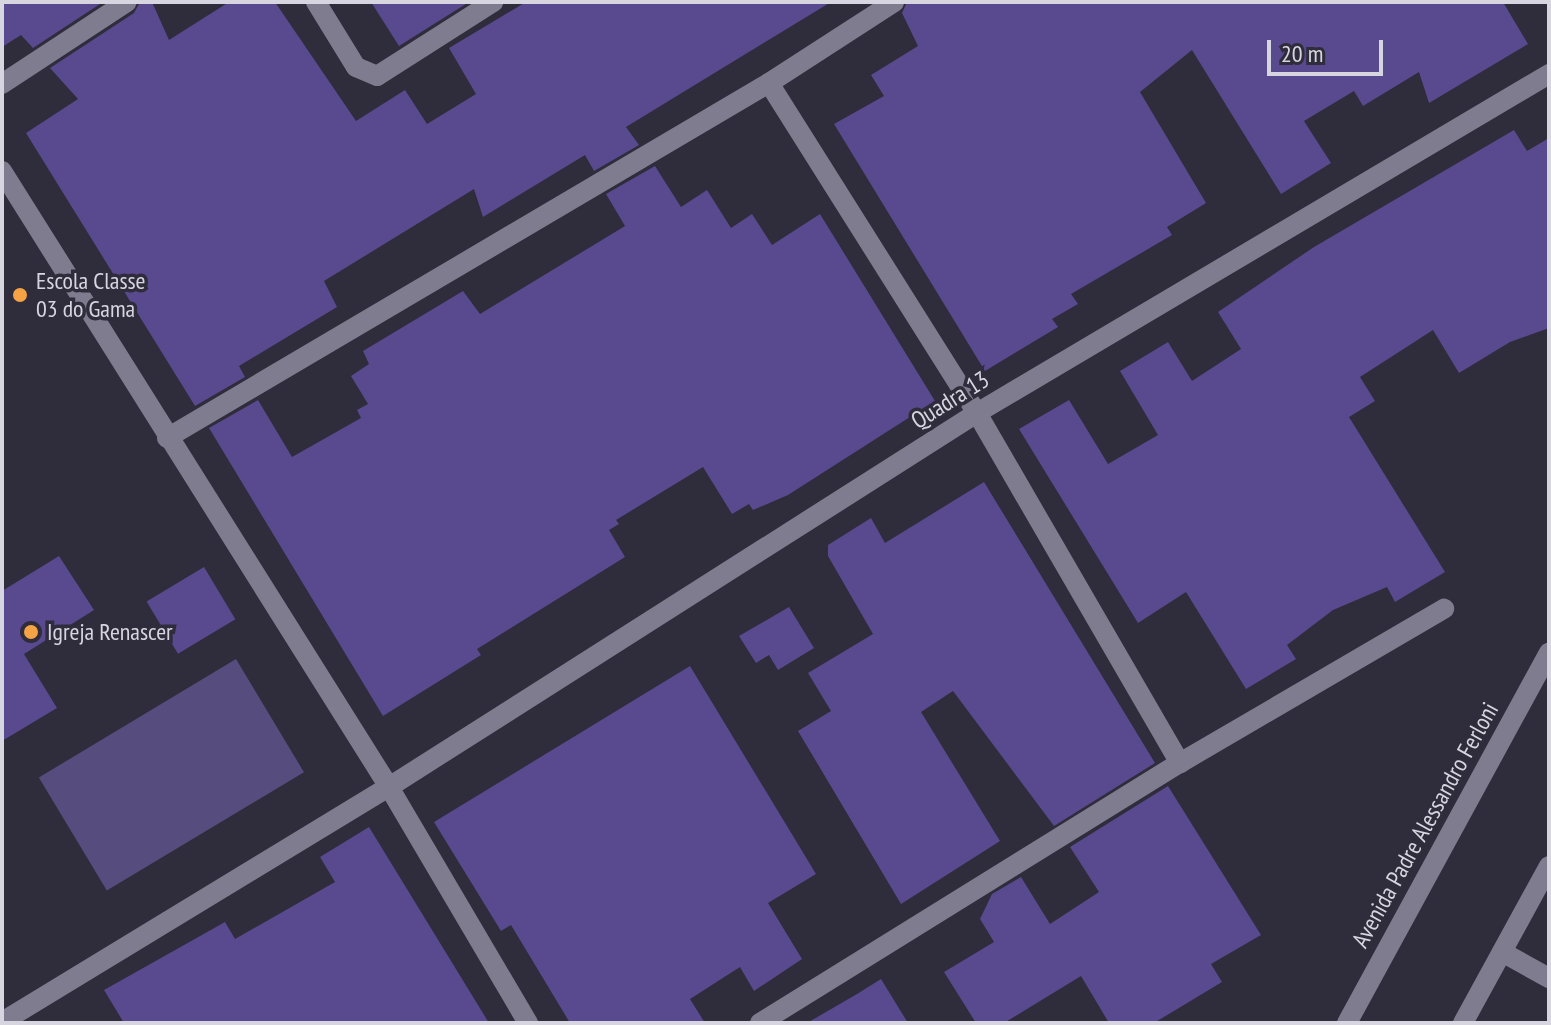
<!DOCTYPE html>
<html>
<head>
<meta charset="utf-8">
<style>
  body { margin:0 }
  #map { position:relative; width:1551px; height:1025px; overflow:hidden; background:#2f2c3c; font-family:"PT Sans Narrow",sans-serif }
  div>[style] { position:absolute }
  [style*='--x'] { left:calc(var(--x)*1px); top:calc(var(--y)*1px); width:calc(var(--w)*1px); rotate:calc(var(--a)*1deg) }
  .green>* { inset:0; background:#564c7e; transform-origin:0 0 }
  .building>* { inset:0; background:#59498e; transform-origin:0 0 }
  .street>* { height:20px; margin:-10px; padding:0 10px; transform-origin:10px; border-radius:10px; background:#7e7c8e }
  .secondary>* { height:20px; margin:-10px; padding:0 10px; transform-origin:10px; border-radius:10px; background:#7e7c8e }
  .dots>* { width:22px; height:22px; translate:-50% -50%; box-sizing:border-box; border:4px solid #2f2c3c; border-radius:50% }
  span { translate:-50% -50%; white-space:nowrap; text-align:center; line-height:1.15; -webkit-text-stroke:7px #2f2c3c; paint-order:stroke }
  .poi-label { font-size:24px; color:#d7d6e0 }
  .left { translate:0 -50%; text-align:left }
  .street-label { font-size:24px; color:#d7d6e0 }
  .frame { position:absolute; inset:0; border:4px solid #d7d6e0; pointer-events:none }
  .scale { position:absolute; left:1267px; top:40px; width:116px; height:36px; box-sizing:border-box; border:4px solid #d7d6e0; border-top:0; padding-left:10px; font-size:24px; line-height:28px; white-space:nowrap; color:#d7d6e0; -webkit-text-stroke:6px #2f2c3c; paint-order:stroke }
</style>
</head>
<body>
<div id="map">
  <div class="green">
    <div style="left:236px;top:659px;width:132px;height:230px;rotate:59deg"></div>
  </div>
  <div class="building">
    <div style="clip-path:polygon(2px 2px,103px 2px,33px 48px,21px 35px,2px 47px)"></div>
    <div style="clip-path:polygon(140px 2px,152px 2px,169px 40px,229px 2px,275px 2px,356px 121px,405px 90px,427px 124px,476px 94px,449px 48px,526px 2px,831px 2px,626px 127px,639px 145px,594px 171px,585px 155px,483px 217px,474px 189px,324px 281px,337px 307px,239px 366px,245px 377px,195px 406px,26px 133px,78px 99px,50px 68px,134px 13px)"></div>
    <div style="clip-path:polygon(371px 2px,469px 2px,399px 46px)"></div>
    <div style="clip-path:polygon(907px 2px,1503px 2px,1528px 44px,1429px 103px,1419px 72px,1363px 106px,1354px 91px,1304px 121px,1331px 163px,1281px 194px,1192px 50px,1140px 92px,1206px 203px,1167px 227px,1172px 235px,1071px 294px,1078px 304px,1052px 319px,1058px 327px,985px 371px,834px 124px,884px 96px,871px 75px,918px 46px,902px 13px)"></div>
    <div style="clip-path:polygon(1514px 130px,1527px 151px,1549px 138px,1549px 328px,1510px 342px,1459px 373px,1433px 330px,1360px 377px,1375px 401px,1349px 417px,1445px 572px,1395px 602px,1387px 587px,1333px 610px,1287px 645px,1296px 659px,1246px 689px,1186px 592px,1138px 623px,1019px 429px,1069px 400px,1108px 464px,1158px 435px,1120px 371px,1168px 342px,1192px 381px,1241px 349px,1218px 312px,1314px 247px)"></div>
    <div style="clip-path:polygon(655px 166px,681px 207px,707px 190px,731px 228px,752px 214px,772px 245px,820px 214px,935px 401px,788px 495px,753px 510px,749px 504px,732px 514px,703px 467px,616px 520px,619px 524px,609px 530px,625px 557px,477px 649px,481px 655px,383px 716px,209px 428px,258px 400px,292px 457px,361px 418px,357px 410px,368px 404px,351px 376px,369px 364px,363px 351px,463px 291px,480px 314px,625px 226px,606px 194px)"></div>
    <div style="clip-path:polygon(984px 482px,1155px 763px,1054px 826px,953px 691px,921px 712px,1000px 841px,901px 904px,798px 731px,831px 711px,808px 673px,873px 634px,828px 556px,828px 545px,871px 518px,885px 543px)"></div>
    <div style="clip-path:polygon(59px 556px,94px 610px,24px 654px,57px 708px,2px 741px,2px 591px)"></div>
    <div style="left:204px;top:567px;width:61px;height:67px;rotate:59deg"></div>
    <div style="clip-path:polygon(789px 607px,814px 648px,778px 670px,769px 655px,756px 663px,739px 636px)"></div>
    <div style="clip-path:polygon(690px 666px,816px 874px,768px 903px,802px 959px,754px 991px,740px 967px,690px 999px,705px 1023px,570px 1023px,511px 925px,501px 931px,434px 822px)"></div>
    <div style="clip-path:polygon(1168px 786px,1261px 935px,1211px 964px,1222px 982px,1154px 1023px,1109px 1023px,1081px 976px,1004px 1023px,976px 1023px,944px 972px,994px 942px,980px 919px,992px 894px,1021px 877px,1050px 924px,1099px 892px,1070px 847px)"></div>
    <div style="clip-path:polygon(369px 827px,489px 1023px,124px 1023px,104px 990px,225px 922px,235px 939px,335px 882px,320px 857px)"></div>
    <div style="clip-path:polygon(881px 979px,908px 1023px,807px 1023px,857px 994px)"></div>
  </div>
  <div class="street">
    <div style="--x:316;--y:2;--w:76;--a:58.4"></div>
    <div style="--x:356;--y:67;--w:23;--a:23"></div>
    <div style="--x:377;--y:76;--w:138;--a:-32.5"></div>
    <div style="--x:769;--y:83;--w:390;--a:57.8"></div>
    <div style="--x:977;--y:413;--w:405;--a:59.9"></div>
    <div style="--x:2;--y:84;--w:149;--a:-33.3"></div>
    <div style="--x:2;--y:171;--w:727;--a:57.86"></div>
    <div style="--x:389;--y:787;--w:274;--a:59.5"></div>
    <div style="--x:167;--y:438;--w:699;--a:-30.53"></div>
    <div style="--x:769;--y:83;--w:149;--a:-32.9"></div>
    <div style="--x:1502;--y:952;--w:54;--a:29"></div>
    <div style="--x:2;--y:1022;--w:453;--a:-31.3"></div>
    <div style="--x:389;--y:787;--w:697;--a:-32.46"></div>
    <div style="--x:977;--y:413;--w:665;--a:-30.65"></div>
    <div style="--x:760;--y:1023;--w:494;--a:-31.8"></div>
    <div style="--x:1180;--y:763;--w:306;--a:-30.3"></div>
  </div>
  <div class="secondary">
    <div style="--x:1347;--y:1023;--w:422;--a:-61.4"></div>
    <div style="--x:1463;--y:1023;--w:179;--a:-61.3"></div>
  </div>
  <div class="dots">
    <div style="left:20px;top:295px;background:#f5a345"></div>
    <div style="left:31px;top:632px;background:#f5a345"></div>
  </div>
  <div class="poi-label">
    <span class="left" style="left:36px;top:295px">Escola Classe<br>03 do Gama</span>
    <span class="left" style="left:47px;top:632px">Igreja Renascer</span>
  </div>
  <div class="street-label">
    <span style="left:950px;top:400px;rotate:-32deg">Quadra 13</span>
    <span style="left:1425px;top:825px;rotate:-61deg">Avenida Padre Alessandro Ferloni</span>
  </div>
  <div class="frame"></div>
  <div class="scale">20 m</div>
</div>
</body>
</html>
